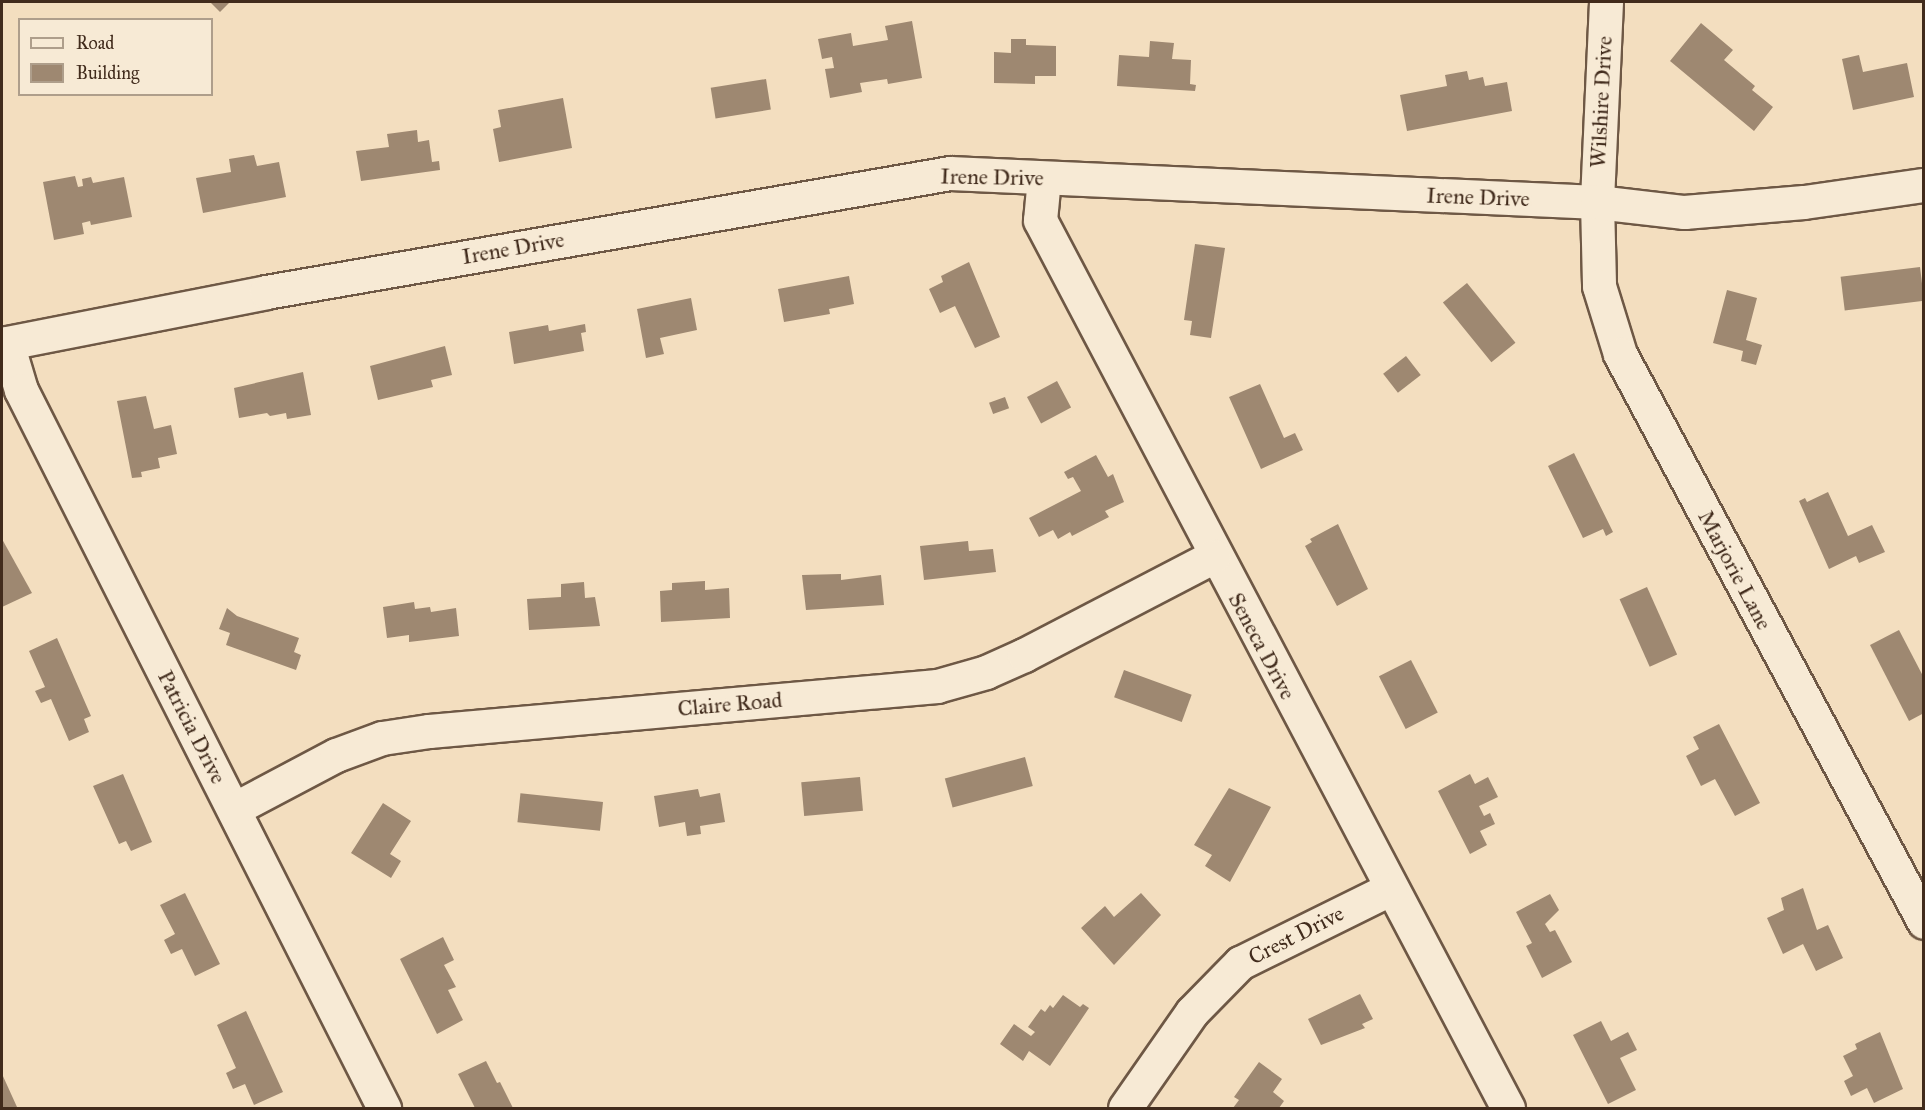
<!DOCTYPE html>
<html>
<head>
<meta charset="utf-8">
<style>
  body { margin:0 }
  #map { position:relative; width:1925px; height:1110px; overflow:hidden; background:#f3debf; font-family:"IM FELL Great Primer",serif }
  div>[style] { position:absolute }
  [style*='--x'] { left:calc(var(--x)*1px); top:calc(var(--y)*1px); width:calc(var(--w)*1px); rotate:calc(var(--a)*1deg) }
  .building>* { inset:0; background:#9e8871; transform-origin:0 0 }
  .roads { filter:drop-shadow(2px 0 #6e5845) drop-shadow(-2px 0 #6e5845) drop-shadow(0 2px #6e5845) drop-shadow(0 -2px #6e5845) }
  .minor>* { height:33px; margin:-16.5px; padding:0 16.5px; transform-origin:16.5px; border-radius:16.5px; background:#f7ead5 }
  span { translate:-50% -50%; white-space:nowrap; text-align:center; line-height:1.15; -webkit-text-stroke:5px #f7ead5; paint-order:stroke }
  .street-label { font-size:22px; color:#412b1c }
  .frame { position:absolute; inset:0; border:3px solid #412b1c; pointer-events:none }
  .legend { position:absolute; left:18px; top:18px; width:195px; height:78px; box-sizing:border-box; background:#f7ead5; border:2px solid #ae9e8b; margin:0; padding:8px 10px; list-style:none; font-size:18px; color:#412b1c }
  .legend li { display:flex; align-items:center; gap:12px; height:30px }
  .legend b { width:30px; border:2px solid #ae9e8b }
</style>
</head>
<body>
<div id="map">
  <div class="building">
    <div style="clip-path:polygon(210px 2px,230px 2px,220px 12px)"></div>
    <div style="clip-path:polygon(912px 21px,922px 78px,888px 84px,887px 79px,860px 83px,862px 92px,830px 98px,825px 69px,834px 68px,832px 57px,822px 59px,818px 39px,851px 33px,853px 46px,888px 40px,885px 26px)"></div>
    <div style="clip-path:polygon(1701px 23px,1733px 50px,1724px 60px,1755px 86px,1752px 90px,1773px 107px,1754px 131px,1670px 61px)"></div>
    <div style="clip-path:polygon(1011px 39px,1026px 39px,1026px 45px,1056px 46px,1056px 76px,1035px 76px,1035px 84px,994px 83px,994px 52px,1011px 53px)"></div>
    <div style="clip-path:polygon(1150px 41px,1174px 43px,1172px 59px,1191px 60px,1190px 84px,1196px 85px,1195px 91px,1117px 86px,1119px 55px,1149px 57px)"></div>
    <div style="clip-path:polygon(1859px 55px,1863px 72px,1907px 63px,1914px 97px,1853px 110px,1842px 59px)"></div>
    <div style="clip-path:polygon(1467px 71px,1469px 80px,1483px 77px,1485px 86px,1507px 82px,1512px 111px,1407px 131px,1400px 95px,1447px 86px,1445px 75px)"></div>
    <div style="left:766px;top:79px;width:31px;height:56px;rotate:81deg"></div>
    <div style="clip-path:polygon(563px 98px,572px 148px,499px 162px,493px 129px,501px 127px,498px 110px)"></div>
    <div style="clip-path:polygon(417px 130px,418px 142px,429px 140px,432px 162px,439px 161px,440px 170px,361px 181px,356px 151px,389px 147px,387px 134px)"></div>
    <div style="clip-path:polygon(254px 155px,257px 166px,279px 162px,286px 197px,203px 213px,196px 178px,231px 172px,229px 159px)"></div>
    <div style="clip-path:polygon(75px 176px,78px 187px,83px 186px,82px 179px,91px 177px,93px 183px,124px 177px,132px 217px,91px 225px,90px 221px,82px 223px,84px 234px,54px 240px,43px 182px)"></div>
    <div style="clip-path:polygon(1195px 244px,1225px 248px,1211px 338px,1190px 335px,1192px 321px,1184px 320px)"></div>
    <div style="clip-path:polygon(969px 262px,1000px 337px,975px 348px,955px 306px,940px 313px,929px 289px,943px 282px,941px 276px)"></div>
    <div style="left:1920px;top:267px;width:34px;height:80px;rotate:83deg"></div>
    <div style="clip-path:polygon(849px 276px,854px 304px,829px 309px,830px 314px,784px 322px,778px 289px)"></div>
    <div style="left:1467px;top:283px;width:77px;height:31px;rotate:51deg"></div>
    <div style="clip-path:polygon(1727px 290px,1757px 298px,1746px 340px,1762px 345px,1756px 365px,1741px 361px,1743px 351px,1713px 343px)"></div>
    <div style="clip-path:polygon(691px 298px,697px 330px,660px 338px,664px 354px,646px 358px,637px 309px)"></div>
    <div style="clip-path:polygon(585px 324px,586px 332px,581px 333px,584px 351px,514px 364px,509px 332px,548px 325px,549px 331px)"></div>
    <div style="clip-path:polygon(445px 346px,452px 375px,431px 380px,433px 387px,378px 400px,370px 366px)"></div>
    <div style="left:1406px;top:356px;width:24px;height:29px;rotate:52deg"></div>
    <div style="clip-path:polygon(303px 372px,311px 415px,287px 419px,286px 413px,270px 416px,267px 413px,239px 418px,234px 388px)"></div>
    <div style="left:1057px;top:381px;width:30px;height:34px;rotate:62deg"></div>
    <div style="clip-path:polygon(1260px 384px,1284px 438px,1295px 433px,1303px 450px,1261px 469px,1229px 397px)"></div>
    <div style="clip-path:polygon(146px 396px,154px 429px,171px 425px,177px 454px,158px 458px,160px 468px,141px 472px,142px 477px,132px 478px,117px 401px)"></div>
    <div style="left:1005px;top:397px;width:12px;height:17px;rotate:70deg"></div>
    <div style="clip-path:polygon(1574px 453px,1613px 532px,1606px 536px,1603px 529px,1583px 538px,1548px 466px)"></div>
    <div style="clip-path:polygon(1096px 455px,1108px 477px,1113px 474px,1124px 502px,1105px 511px,1109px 517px,1072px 536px,1070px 532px,1058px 539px,1053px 530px,1039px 537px,1029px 518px,1081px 491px,1073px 477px,1068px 479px,1064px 472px)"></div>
    <div style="clip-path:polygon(1828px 492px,1848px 536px,1872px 525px,1885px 552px,1859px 563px,1856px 556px,1829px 569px,1799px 501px,1805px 498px,1807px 502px)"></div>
    <div style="clip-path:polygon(1338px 524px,1368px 589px,1337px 606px,1305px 546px,1312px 542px,1310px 539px)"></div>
    <div style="clip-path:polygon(2px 539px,32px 593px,2px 607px)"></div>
    <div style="clip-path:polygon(968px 541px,969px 551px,993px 549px,996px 572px,924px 580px,920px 546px)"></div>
    <div style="clip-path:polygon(841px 574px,841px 580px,881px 575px,884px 605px,806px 610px,802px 575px)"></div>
    <div style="clip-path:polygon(705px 581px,705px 590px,729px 588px,730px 618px,661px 622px,660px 591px,672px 590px,672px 583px)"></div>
    <div style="clip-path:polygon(584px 582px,585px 598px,595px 597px,600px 626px,529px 630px,527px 599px,561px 597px,561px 584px)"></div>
    <div style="left:1647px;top:587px;width:74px;height:30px;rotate:66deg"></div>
    <div style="clip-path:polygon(414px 602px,415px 609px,430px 607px,431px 612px,456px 608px,459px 636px,409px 642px,409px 635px,387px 638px,383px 607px)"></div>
    <div style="clip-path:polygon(227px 608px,237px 616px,299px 638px,294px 652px,301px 655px,296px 670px,226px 645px,230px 633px,219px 629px)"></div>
    <div style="clip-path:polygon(1899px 630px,1924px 678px,1924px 713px,1909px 721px,1870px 645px)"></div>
    <div style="clip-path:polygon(57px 638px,91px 716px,84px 719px,89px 732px,69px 741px,51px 699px,41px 703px,35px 691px,45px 687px,29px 651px)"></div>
    <div style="left:1411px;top:660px;width:59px;height:36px;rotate:63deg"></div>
    <div style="left:1124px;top:670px;width:72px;height:29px;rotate:20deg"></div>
    <div style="clip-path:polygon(1719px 724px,1760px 803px,1735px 816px,1715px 779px,1701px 786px,1686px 756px,1699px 749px,1693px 737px)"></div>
    <div style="left:1025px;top:757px;width:30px;height:83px;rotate:75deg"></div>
    <div style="clip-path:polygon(123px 774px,152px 842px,131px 851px,126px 841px,119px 844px,93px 786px)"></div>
    <div style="clip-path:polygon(1470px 774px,1475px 784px,1488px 777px,1498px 797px,1479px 806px,1484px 816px,1490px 813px,1495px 824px,1480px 831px,1487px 845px,1470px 854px,1438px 791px)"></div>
    <div style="left:860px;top:777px;width:34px;height:59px;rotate:85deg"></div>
    <div style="clip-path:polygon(1229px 788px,1271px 807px,1230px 882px,1205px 866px,1212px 855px,1194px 845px)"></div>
    <div style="clip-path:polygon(698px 789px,700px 797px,720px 793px,725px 822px,700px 826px,701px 834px,687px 836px,685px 822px,659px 827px,654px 796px)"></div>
    <div style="left:603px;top:802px;width:29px;height:83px;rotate:96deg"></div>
    <div style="clip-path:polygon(383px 803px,411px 821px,390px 854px,401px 861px,391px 878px,351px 853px)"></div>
    <div style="clip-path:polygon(1803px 888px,1817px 930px,1828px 925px,1843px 958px,1816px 971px,1803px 944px,1783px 954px,1767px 918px,1784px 910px,1781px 898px)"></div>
    <div style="clip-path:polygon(185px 893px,220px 964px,195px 976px,182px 949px,171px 954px,164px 940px,175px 934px,160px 905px)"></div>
    <div style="clip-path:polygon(1141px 893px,1161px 915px,1114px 965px,1081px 928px,1105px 906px,1114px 917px)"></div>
    <div style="clip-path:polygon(1550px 894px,1559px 910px,1545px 924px,1550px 932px,1555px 930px,1572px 962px,1542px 978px,1526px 946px,1532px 943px,1516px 912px)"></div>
    <div style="clip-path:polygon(443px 937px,454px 960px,444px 965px,456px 987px,448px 990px,463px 1020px,437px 1034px,400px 959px)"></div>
    <div style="clip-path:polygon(1360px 994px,1373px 1019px,1362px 1024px,1365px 1028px,1321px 1045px,1308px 1019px)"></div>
    <div style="clip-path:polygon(1063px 995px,1080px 1007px,1083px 1004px,1089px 1008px,1050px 1066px,1029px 1051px,1023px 1061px,1000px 1044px,1014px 1024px,1031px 1036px,1035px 1032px,1028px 1027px,1041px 1009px,1045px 1012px,1050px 1005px,1053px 1008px)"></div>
    <div style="clip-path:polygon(246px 1011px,283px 1092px,254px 1105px,245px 1084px,233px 1089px,226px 1073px,236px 1068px,217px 1025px)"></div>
    <div style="clip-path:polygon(1601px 1021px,1611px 1041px,1628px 1032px,1637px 1050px,1620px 1058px,1636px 1090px,1608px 1104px,1573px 1035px)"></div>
    <div style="clip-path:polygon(1880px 1032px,1903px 1089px,1874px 1103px,1867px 1088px,1851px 1096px,1844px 1081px,1853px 1076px,1843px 1056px,1857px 1049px,1855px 1044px)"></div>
    <div style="clip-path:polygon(486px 1061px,497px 1083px,500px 1082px,513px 1108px,475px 1108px,458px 1074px)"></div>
    <div style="clip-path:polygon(1259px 1062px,1282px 1079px,1273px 1092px,1284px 1101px,1279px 1108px,1233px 1108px,1239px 1100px,1234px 1097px)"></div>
    <div style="clip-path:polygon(2px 1074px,17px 1107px,14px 1108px,2px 1108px)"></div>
  </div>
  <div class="roads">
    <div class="minor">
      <div style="--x:1606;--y:2;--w:200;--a:92.6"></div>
      <div style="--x:1597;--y:202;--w:84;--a:88.6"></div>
      <div style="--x:1599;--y:286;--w:71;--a:72.8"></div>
      <div style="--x:1620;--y:354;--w:644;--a:61.84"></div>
      <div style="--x:1044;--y:178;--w:42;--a:95.4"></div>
      <div style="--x:1040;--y:220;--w:1004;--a:62.21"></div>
      <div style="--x:7;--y:343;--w:49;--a:73.4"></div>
      <div style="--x:21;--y:390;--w:805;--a:63.18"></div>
      <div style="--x:2;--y:344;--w:269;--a:-11.1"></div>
      <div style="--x:266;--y:292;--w:694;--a:-9.87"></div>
      <div style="--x:950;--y:173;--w:648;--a:2.57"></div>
      <div style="--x:1597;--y:202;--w:88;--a:6.6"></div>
      <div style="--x:1684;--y:212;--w:120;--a:-4.8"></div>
      <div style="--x:1804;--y:202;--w:121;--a:-8.1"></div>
      <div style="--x:234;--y:809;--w:115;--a:-27.9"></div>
      <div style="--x:336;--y:755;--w:49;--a:-20.3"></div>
      <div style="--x:382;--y:738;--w:48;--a:-8.5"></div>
      <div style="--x:429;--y:731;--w:510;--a:-5.06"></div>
      <div style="--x:937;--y:686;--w:51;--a:-15.9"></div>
      <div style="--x:986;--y:672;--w:42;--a:-24.1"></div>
      <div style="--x:1024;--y:655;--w:214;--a:-27.5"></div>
      <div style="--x:1125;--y:1108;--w:117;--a:-55.1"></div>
      <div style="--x:1192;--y:1012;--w:69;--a:-45.6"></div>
      <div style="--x:1240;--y:963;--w:167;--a:-26.3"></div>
    </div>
  </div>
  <div class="street-label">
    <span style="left:1601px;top:102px;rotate:-87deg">Wilshire Drive</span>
    <span style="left:992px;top:177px;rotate:1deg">Irene Drive</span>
    <span style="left:1478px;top:197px;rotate:2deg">Irene Drive</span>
    <span style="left:513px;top:248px;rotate:-10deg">Irene Drive</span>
    <span style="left:1735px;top:570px;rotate:62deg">Marjorie Lane</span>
    <span style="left:1262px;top:646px;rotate:62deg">Seneca Drive</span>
    <span style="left:730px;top:704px;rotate:-5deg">Claire Road</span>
    <span style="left:192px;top:727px;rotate:63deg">Patricia Drive</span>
    <span style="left:1296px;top:935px;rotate:-27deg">Crest Drive</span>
  </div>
  <div class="frame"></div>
  <ul class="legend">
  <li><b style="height:8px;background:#f7ead5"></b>Road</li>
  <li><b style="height:16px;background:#9e8871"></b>Building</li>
  </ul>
</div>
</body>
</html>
